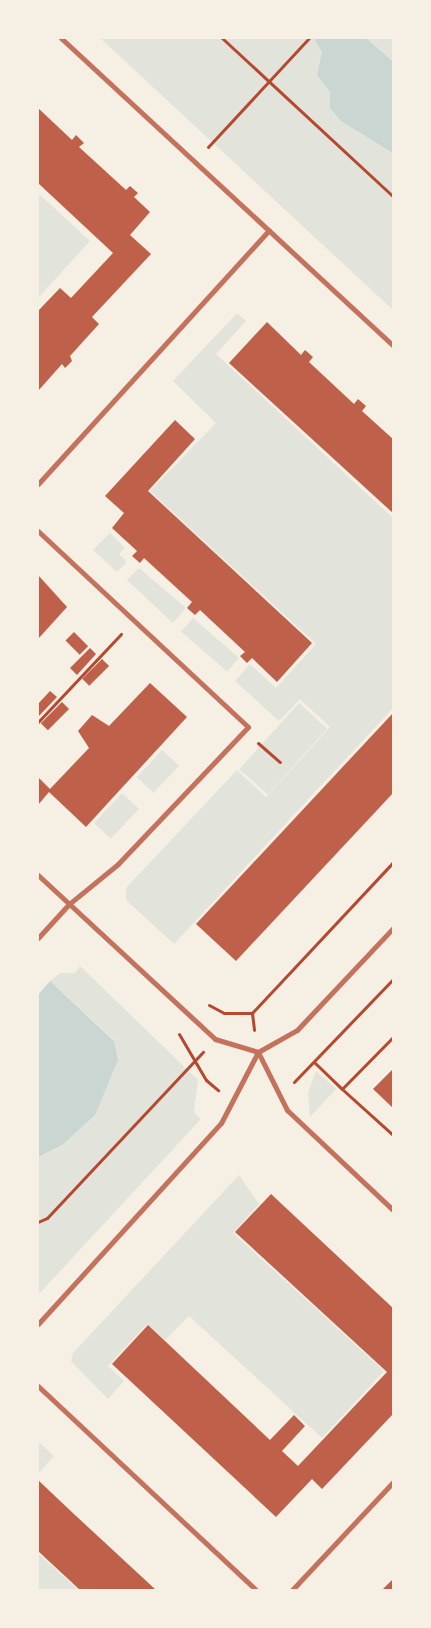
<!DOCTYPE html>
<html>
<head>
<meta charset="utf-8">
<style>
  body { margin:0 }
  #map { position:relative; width:431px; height:1628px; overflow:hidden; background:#f6efe4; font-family:"Golos Text",sans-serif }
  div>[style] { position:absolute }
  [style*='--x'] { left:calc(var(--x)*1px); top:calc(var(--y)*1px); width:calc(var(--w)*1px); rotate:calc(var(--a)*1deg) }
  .green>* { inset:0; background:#e2e4dc; transform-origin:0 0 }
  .water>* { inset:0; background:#c9d6d2 }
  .building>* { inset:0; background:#bf614a; transform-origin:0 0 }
  .path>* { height:3px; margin:-1.5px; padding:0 1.5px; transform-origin:1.5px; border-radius:1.5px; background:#b5482f }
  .minor>* { height:5px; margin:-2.5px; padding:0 2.5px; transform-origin:2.5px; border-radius:2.5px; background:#c5725c }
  span { translate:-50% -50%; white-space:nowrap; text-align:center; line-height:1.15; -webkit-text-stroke:4px #f6efe4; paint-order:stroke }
  .frame { position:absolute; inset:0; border:39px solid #f6efe4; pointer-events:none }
</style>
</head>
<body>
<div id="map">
  <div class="green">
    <div style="clip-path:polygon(100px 38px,393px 38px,393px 310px)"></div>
    <div style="clip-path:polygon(38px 193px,90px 241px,38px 298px)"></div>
    <div style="clip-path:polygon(237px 313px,246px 321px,216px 354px,393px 518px,393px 708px,174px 944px,126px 900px,126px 888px,237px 770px,266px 797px,330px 727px,300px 699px,279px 721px,235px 681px,250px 664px,276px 688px,316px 644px,150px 491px,216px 423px,173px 381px)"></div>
    <div style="clip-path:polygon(110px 533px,125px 548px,119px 554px,127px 562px,117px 572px,93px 550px)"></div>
    <div style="clip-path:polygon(139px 568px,186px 608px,173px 623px,127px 580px)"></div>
    <div style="left:193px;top:618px;width:61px;height:18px;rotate:41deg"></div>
    <div style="left:299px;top:703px;width:38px;height:89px;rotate:42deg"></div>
    <div style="left:162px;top:750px;width:23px;height:37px;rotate:43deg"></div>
    <div style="left:122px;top:793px;width:23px;height:41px;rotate:43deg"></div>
    <div style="clip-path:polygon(80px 966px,198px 1080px,194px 1112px,201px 1119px,38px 1295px,38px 1157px,62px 1145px,114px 1040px,50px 981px,60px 973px,75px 973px)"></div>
    <div style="clip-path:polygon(316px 1071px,336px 1089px,310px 1117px,308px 1093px)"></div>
    <div style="clip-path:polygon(239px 1175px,259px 1204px,233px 1233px,384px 1371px,322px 1438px,189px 1316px,165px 1340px,147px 1324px,108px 1366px,124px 1381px,108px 1399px,71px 1361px,73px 1353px)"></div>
    <div style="clip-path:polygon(38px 1441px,54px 1456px,38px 1474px)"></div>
    <div style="clip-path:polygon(38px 1553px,78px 1590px,38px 1590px)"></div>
  </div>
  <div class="water">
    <div style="clip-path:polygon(314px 38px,366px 38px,393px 62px,393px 153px,341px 121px,330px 108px,330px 92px,317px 75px,322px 52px)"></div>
    <div style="clip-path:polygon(50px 981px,114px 1041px,118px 1060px,95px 1115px,62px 1145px,38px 1157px,38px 995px)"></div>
  </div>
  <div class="building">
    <div style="clip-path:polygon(38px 108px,72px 140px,76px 135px,84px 143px,79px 147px,126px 190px,130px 186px,138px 193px,134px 197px,150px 212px,130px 235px,151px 254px,92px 317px,99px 324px,70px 356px,72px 361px,65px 368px,62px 364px,38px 391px,38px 311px,60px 288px,71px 298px,113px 253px,38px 183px)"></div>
    <div style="clip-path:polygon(267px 322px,301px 355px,305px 350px,313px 357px,309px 362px,354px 404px,358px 399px,366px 406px,362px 411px,394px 440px,394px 514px,229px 363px)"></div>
    <div style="clip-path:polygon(175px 420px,195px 439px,148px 491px,312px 643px,277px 682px,252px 658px,247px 663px,240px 656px,245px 652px,200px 610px,195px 615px,187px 608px,192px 602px,144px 558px,140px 563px,132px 556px,137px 551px,112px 528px,124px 513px,105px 496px)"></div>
    <div style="clip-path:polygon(38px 575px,67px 607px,38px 639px)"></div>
    <div style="left:74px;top:632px;width:20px;height:12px;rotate:45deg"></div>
    <div style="clip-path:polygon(90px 648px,96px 654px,77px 675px,70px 668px)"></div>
    <div style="left:102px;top:659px;width:10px;height:28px;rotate:45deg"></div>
    <div style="clip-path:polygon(150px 683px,187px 717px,107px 804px,86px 827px,49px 792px,38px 805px,38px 777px,50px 789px,89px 748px,78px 731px,92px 715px,109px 726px)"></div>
    <div style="clip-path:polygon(50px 691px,57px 697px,38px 717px,38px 704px)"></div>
    <div style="left:62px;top:702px;width:10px;height:30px;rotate:45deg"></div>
    <div style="clip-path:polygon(394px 712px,394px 792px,236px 961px,196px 924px)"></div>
    <div style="clip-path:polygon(394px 1068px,394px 1109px,373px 1089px)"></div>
    <div style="clip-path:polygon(271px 1194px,394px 1309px,394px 1413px,322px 1489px,312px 1479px,276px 1517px,112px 1364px,148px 1325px,270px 1440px,294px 1415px,305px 1426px,282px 1451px,298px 1466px,365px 1395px,387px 1372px,235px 1232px)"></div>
    <div style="clip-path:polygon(38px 1480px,75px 1515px,156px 1590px,80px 1590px,38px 1551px)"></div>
    <div style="clip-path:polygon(394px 1578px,394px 1590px,382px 1590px)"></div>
  </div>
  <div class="path">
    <div style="--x:222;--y:38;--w:234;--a:42.8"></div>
    <div style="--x:208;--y:147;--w:149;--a:-47.2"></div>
    <div style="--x:38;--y:722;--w:121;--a:-46.7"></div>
    <div style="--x:258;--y:743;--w:29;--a:41"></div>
    <div style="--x:209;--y:1005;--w:17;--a:28"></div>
    <div style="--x:224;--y:1013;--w:28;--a:0"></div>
    <div style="--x:252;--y:1013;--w:208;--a:-46.9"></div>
    <div style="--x:252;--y:1013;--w:17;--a:83"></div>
    <div style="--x:179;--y:1034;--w:53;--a:59.6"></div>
    <div style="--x:206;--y:1080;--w:16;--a:40"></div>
    <div style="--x:394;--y:1036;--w:74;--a:134.5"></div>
    <div style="--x:342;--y:1089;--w:70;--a:42.1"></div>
    <div style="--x:315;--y:1063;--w:37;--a:44"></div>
    <div style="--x:294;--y:1082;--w:144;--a:-46.1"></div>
    <div style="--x:38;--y:1222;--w:10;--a:-24"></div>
    <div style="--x:47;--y:1218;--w:228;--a:-46.8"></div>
  </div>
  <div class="minor">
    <div style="--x:61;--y:38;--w:454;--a:42.8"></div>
    <div style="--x:38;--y:484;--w:343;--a:-47.7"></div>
    <div style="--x:38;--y:531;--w:287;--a:43"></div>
    <div style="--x:248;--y:727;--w:189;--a:133.5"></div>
    <div style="--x:118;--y:864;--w:63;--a:140.8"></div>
    <div style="--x:69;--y:904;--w:46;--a:132.4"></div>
    <div style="--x:38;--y:875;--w:241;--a:42.8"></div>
    <div style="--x:215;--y:1039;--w:45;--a:16.8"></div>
    <div style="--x:258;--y:1052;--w:65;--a:63.4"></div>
    <div style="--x:287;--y:1110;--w:147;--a:43.3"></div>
    <div style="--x:38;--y:1324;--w:272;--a:-47.7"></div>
    <div style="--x:221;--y:1123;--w:80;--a:-62.5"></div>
    <div style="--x:258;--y:1052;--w:45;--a:-29.4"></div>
    <div style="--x:297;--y:1030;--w:141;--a:-46.7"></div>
    <div style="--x:38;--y:1386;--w:299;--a:43.1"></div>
    <div style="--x:292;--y:1590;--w:149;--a:-46.9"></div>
  </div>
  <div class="frame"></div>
</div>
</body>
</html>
